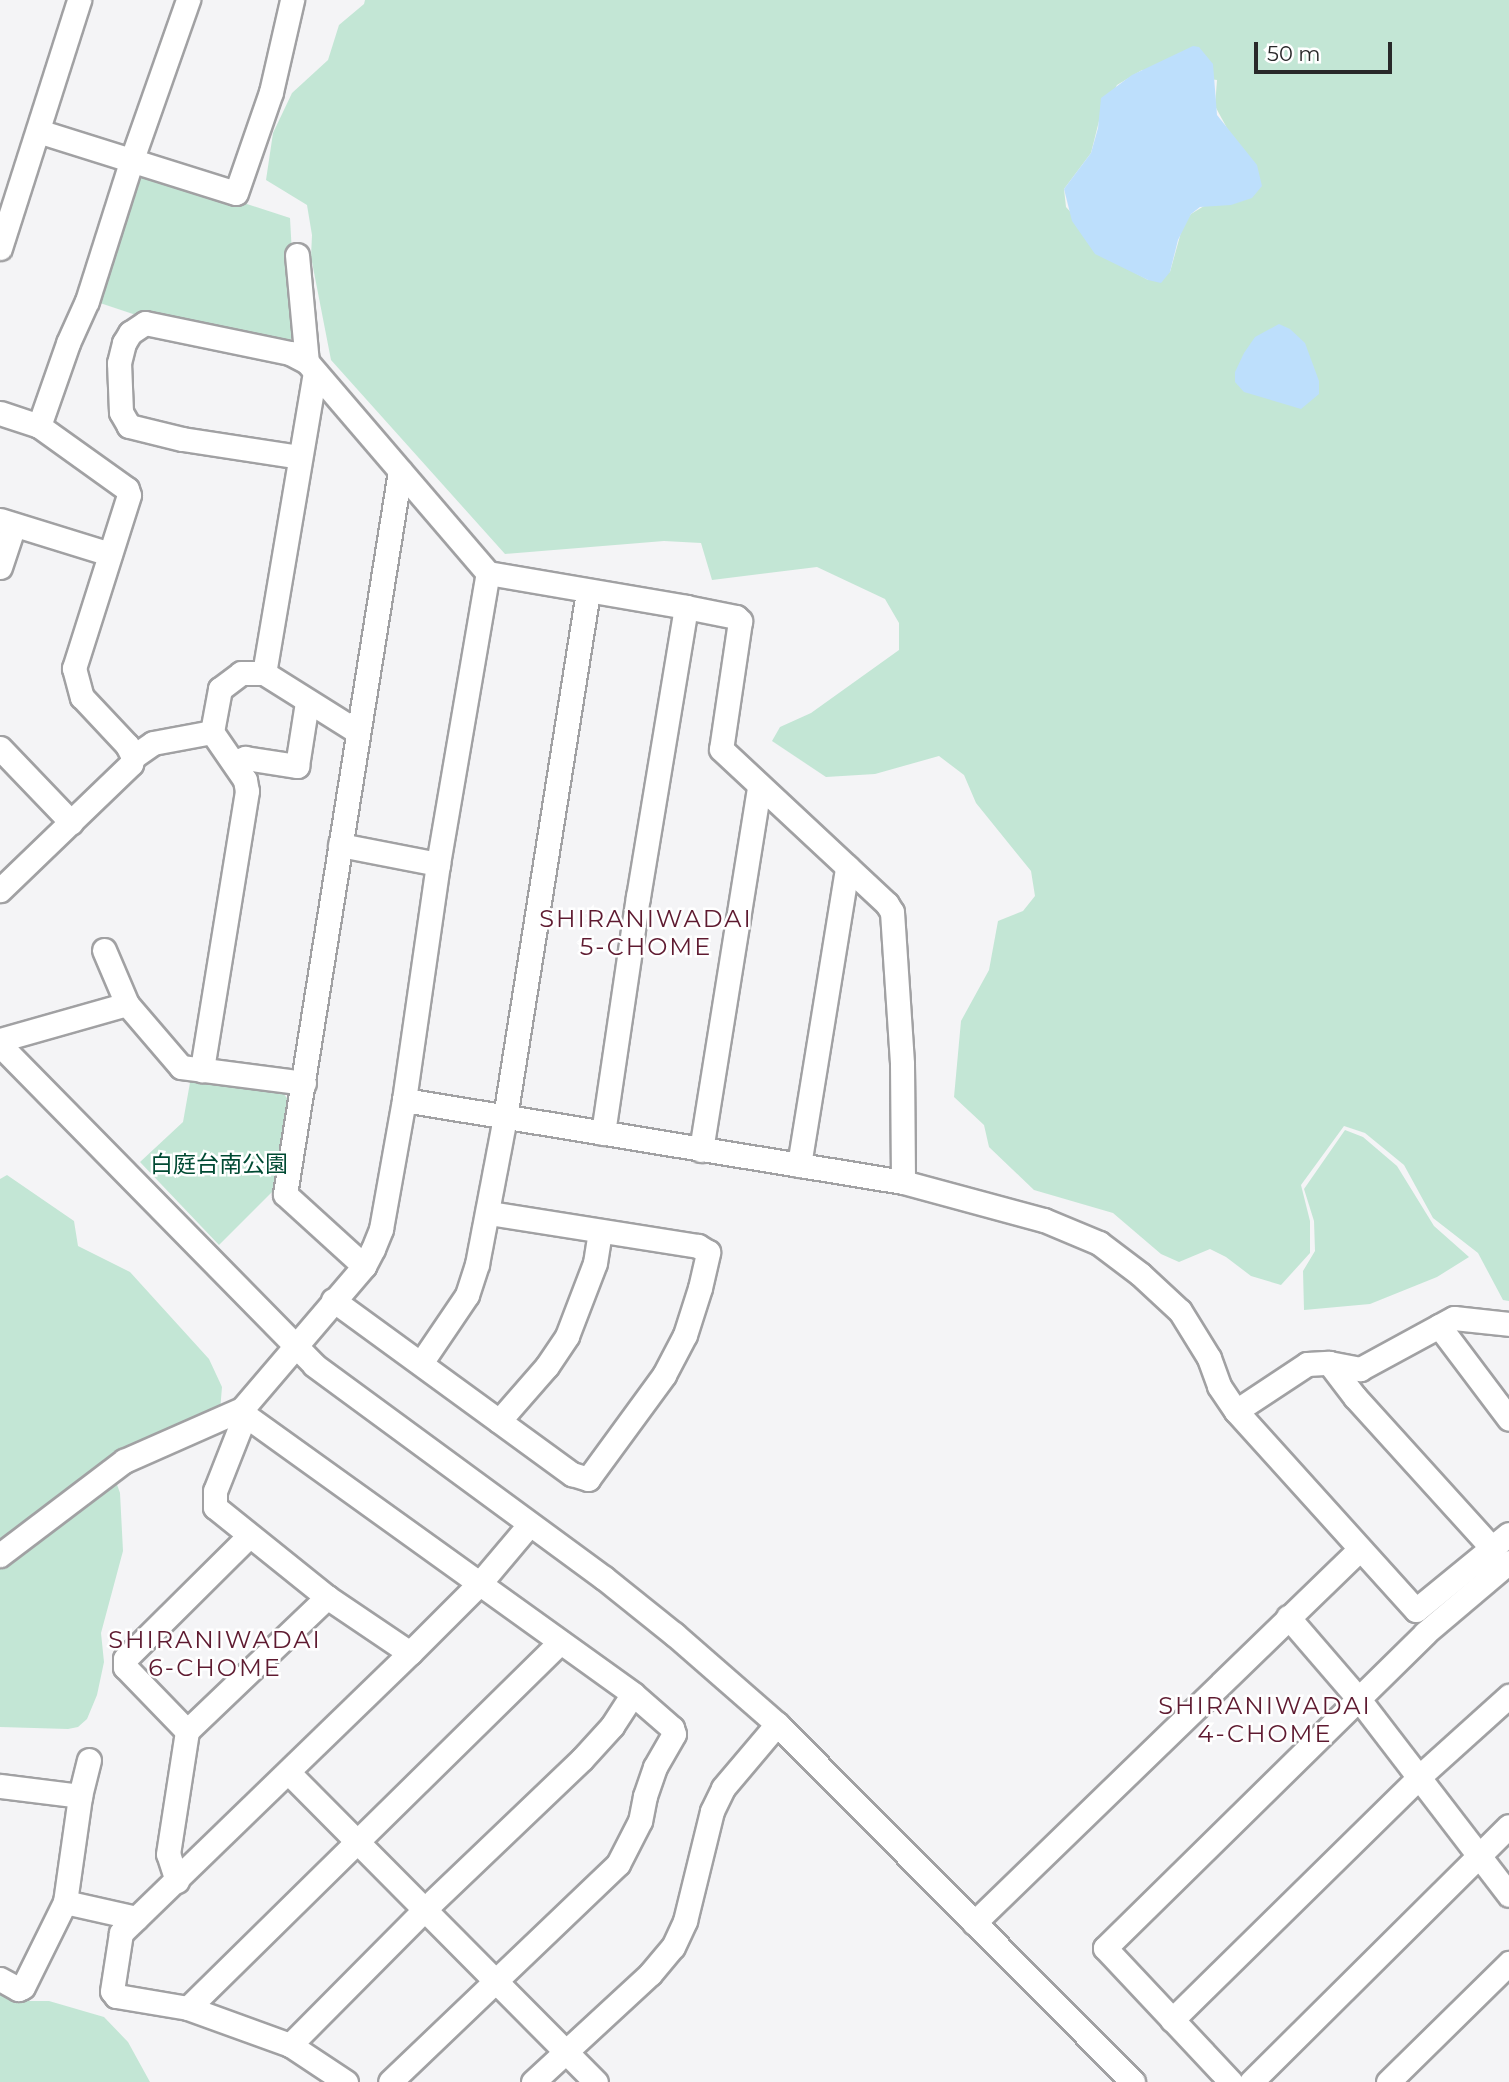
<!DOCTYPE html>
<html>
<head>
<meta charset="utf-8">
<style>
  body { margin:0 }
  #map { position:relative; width:1509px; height:2082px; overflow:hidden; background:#f4f4f6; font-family:Montserrat,"Noto Sans JP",sans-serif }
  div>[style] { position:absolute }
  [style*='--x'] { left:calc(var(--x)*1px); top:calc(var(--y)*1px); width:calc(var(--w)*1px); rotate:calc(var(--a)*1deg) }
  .green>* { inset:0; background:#c3e6d5 }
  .water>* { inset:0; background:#bddffc }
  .roads { filter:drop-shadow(2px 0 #a1a1a3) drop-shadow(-2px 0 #a1a1a3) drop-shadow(0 2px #a1a1a3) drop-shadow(0 -2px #a1a1a3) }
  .minor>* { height:23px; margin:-11.5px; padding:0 11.5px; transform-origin:11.5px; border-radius:11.5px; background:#fff }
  span { translate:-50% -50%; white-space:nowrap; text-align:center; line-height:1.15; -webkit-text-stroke:5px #fff; paint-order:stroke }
  .park-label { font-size:23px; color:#004a33 }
  .neighbourhood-label { font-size:24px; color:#5e1a30; letter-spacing:2px }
  .scale { position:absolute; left:1254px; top:42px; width:138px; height:32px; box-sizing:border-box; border:4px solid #29292a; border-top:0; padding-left:9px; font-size:21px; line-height:24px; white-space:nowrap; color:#29292a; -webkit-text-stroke:5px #fff; paint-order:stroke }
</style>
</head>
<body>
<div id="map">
  <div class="green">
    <div style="clip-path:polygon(evenodd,365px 0,1509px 0,1509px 1301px,1503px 1300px,1478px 1253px,1433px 1218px,1404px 1165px,1365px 1133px,1344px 1126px,1301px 1185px,1310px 1221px,1310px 1253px,1281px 1285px,1251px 1276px,1226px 1257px,1210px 1249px,1179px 1262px,1161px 1254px,1113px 1213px,1034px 1190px,989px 1147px,984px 1125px,954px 1097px,961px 1021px,989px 970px,998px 921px,1023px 911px,1035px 896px,1031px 871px,976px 803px,964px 775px,939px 756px,875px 774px,826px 777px,772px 741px,780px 727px,811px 713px,899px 650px,899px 623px,885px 599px,817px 567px,712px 580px,701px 543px,664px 541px,505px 554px,331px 360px,311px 257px,312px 235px,307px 205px,266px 180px,273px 133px,292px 93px,328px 60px,339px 25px,364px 4px,365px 0,1142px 70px,1217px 80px,1215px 106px,1228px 130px,1204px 206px,1191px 214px,1183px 225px,1170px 272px,1148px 280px,1117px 263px,1066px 207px,1064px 189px,1091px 153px,1100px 117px,1117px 85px,1142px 70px)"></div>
    <div style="clip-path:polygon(149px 172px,290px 218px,292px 254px,286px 255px,295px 335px,286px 344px,253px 335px,133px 314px,97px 302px,138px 178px)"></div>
    <div style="clip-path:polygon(191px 1077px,281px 1090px,289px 1101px,272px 1192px,219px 1245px,140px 1162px,183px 1122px)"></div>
    <div style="clip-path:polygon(1345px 1130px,1363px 1137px,1397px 1166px,1434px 1226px,1469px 1257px,1437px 1277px,1370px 1304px,1304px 1310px,1303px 1271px,1315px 1251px,1314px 1221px,1304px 1189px)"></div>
    <div style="clip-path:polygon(7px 1175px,74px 1221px,78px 1246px,130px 1272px,209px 1359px,222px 1387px,220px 1411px,109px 1462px,120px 1493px,123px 1551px,101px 1633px,104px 1662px,97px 1695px,87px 1719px,78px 1727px,68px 1729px,0 1727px,0 1179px)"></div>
    <div style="clip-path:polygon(0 1987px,19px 2001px,49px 2001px,104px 2017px,128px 2042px,150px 2082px,0 2082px)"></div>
  </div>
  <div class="water">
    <div style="clip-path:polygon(1193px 46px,1199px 47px,1213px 64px,1217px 115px,1257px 165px,1262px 186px,1252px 198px,1231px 205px,1200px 207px,1191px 214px,1178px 240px,1170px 272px,1161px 283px,1148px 280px,1095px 254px,1072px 221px,1064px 189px,1091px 153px,1098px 128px,1101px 98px,1132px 75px)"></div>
    <div style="clip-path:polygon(1279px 324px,1290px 329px,1305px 343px,1319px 381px,1319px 394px,1301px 409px,1244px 392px,1235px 382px,1235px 372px,1244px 353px,1255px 337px)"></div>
  </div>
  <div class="roads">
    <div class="minor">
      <div style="--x:38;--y:131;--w:207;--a:17.4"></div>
      <div style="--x:236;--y:193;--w:107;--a:-70.9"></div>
      <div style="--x:271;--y:92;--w:94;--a:-77.1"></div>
      <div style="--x:0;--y:248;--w:260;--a:-72.3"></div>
      <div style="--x:297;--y:255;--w:107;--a:84.7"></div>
      <div style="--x:315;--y:372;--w:305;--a:99.6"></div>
      <div style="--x:264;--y:673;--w:111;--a:32.1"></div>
      <div style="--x:0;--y:413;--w:41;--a:18.4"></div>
      <div style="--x:39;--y:426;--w:108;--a:35.6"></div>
      <div style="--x:127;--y:489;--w:6;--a:72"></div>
      <div style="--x:129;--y:495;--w:182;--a:107.6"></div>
      <div style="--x:74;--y:668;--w:30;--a:75"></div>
      <div style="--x:82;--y:697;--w:66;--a:46.8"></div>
      <div style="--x:127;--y:745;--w:13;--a:63"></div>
      <div style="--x:133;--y:757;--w:7;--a:106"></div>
      <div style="--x:131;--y:764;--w:182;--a:136.1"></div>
      <div style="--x:39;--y:426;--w:88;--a:-70.7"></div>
      <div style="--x:68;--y:343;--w:46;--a:-65.7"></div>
      <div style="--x:87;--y:301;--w:149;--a:-72.4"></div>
      <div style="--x:132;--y:159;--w:169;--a:-70.6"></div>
      <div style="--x:300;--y:457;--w:119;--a:-171.3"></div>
      <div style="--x:182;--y:439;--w:55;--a:-166.2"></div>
      <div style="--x:129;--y:426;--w:16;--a:-120"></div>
      <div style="--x:121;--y:412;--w:49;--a:-92.3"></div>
      <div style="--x:119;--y:363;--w:21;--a:-76"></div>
      <div style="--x:124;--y:343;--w:12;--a:-59"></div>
      <div style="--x:130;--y:333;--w:18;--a:-34"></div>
      <div style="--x:145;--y:323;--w:148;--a:11.7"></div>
      <div style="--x:290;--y:353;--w:19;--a:28"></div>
      <div style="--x:307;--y:362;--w:278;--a:49.4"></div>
      <div style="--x:488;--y:573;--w:201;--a:9.7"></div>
      <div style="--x:686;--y:607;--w:51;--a:11.3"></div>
      <div style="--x:736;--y:617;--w:6;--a:45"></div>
      <div style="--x:740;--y:621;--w:129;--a:98.4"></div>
      <div style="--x:721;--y:749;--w:227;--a:43"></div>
      <div style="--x:887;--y:904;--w:9;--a:58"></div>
      <div style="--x:892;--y:912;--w:152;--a:86.2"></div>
      <div style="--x:902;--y:1064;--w:118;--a:89.5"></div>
      <div style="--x:0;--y:520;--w:115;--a:17.2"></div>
      <div style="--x:0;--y:567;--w:44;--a:-71.6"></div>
      <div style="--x:212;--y:732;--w:44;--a:-79.5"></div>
      <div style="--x:220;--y:689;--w:26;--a:-37"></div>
      <div style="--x:241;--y:673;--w:23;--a:0"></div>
      <div style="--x:0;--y:748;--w:103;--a:46.2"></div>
      <div style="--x:133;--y:757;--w:24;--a:-35"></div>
      <div style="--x:153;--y:743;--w:60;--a:-10.6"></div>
      <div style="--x:212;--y:732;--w:58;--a:55.5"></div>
      <div style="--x:245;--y:780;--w:11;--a:80"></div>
      <div style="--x:247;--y:791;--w:283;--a:99.2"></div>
      <div style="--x:235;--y:762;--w:11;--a:-22"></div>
      <div style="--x:245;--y:758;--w:53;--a:8.7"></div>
      <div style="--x:297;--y:766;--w:65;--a:-81.1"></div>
      <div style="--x:340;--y:845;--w:100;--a:11"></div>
      <div style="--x:104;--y:950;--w:59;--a:66.9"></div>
      <div style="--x:0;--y:1040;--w:132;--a:-15.8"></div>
      <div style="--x:127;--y:1004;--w:83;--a:49.4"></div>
      <div style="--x:181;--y:1067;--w:124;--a:7.4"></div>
      <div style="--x:0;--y:1045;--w:448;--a:45.5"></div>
      <div style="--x:314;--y:1365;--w:360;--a:36.3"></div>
      <div style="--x:604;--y:1578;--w:90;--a:38.7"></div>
      <div style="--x:674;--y:1634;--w:137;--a:41.1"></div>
      <div style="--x:777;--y:1724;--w:505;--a:45.16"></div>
      <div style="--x:404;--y:1100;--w:506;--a:9.33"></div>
      <div style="--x:903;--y:1182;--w:146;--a:15.1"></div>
      <div style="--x:1044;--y:1220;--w:60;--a:22.7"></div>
      <div style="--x:1099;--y:1243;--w:51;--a:37.1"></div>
      <div style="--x:1140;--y:1274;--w:54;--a:42.8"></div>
      <div style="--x:1180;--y:1311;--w:55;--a:58.3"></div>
      <div style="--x:1209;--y:1358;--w:30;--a:70"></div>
      <div style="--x:1219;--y:1386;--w:30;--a:56"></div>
      <div style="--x:1236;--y:1411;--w:268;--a:47.9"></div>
      <div style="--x:1416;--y:1610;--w:120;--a:-39.3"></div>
      <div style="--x:603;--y:1133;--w:239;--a:-81.6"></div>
      <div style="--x:638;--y:897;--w:294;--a:-80.6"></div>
      <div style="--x:701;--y:1150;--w:369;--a:-80.9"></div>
      <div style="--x:799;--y:1165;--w:302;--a:-80.8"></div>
      <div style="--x:364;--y:1266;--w:107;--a:-137.7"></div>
      <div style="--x:285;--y:1194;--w:732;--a:-80.96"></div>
      <div style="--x:333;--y:1300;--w:296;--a:36.1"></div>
      <div style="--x:572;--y:1474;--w:17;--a:17"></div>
      <div style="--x:588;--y:1479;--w:129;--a:-53.8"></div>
      <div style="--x:664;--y:1375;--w:45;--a:-62.3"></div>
      <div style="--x:685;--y:1335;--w:49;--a:-72.3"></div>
      <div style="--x:700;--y:1288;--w:37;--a:-77"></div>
      <div style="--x:708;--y:1252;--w:12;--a:-149"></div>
      <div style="--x:698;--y:1246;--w:212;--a:-171"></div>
      <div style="--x:1439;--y:1326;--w:116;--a:53"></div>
      <div style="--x:421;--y:1363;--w:82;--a:-55.9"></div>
      <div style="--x:467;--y:1295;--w:33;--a:-72"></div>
      <div style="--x:477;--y:1264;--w:150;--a:-79.2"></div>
      <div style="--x:505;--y:1117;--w:532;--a:-81.02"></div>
      <div style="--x:1329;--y:1363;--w:43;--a:52.6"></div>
      <div style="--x:1355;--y:1397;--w:202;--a:47.8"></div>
      <div style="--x:242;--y:1409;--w:7;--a:63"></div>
      <div style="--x:245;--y:1415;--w:478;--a:35.7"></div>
      <div style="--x:633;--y:1694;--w:52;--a:41.1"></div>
      <div style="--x:672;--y:1728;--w:6;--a:72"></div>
      <div style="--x:674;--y:1734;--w:38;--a:120"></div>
      <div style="--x:655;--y:1767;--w:31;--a:109"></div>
      <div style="--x:645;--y:1796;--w:25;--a:101"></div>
      <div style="--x:640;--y:1821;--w:48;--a:117.1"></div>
      <div style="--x:618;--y:1864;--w:315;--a:136.3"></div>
      <div style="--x:1236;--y:1411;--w:85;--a:-33.5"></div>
      <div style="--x:1307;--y:1364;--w:22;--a:-3"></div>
      <div style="--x:1329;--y:1363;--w:32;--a:11"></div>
      <div style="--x:1360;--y:1369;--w:107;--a:-28.5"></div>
      <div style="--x:1454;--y:1318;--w:55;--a:6.2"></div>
      <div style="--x:245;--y:1415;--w:82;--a:111.5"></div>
      <div style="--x:215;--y:1491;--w:16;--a:90"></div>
      <div style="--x:215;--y:1507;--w:144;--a:38.8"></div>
      <div style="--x:327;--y:1597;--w:100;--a:34"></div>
      <div style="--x:499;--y:1421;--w:73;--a:-48.9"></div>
      <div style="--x:547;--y:1366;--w:36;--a:-56"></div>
      <div style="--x:567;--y:1336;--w:78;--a:-69"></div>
      <div style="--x:595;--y:1263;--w:31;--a:-81"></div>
      <div style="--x:0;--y:1555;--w:156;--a:-37.2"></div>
      <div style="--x:124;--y:1461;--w:129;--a:-23.8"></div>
      <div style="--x:242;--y:1409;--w:188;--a:-49.5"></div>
      <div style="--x:364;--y:1266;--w:19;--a:-62"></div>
      <div style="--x:373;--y:1249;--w:22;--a:-68"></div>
      <div style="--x:381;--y:1229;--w:131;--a:-79.9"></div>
      <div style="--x:404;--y:1100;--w:238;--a:-81.8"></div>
      <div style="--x:438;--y:864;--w:295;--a:-80.3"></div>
      <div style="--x:1288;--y:1617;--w:107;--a:49.2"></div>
      <div style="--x:1358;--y:1698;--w:248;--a:52.5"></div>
      <div style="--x:187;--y:1731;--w:89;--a:-134.1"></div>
      <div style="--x:125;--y:1667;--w:8;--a:-90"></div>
      <div style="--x:125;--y:1659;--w:173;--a:-44.8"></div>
      <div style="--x:288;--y:1772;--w:437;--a:45.2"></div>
      <div style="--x:0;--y:1786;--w:81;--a:7.1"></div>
      <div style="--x:177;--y:1881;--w:28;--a:-108"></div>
      <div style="--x:168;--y:1854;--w:124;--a:-81.2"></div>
      <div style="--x:187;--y:1731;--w:194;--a:-43.7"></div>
      <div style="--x:65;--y:1902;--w:73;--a:12.7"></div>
      <div style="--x:974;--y:1923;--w:537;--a:-44.1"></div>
      <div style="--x:0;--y:1979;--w:21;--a:29"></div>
      <div style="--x:18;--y:1989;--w:5;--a:-22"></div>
      <div style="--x:23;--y:1987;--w:95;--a:-63.7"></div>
      <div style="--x:65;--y:1902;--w:107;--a:-81.9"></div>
      <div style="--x:80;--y:1796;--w:37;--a:-76"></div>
      <div style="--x:188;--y:2008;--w:522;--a:-44.53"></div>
      <div style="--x:1172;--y:2020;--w:348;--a:-44.5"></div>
      <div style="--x:1420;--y:1776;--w:120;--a:-42"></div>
      <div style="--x:290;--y:2045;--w:192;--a:-45.2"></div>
      <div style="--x:425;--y:1909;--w:217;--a:-43.7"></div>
      <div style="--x:582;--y:1759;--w:45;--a:-47.7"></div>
      <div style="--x:612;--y:1726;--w:38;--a:-57"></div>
      <div style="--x:346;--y:2082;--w:67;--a:-146.5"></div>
      <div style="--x:290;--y:2045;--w:109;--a:-160.1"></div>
      <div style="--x:188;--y:2008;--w:73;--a:-170.5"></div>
      <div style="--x:116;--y:1996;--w:6;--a:-129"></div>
      <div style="--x:112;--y:1991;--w:59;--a:-81.2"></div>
      <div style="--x:121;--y:1933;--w:402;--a:-44.1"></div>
      <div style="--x:410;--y:1653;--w:99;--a:-45"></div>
      <div style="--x:480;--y:1583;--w:76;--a:-49.8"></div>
      <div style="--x:533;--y:2082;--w:159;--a:-42.7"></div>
      <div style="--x:650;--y:1974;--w:35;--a:-50"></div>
      <div style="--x:673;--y:1947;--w:29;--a:-65"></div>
      <div style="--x:685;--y:1921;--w:113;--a:-76.2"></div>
      <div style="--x:712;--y:1811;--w:25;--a:-64"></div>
      <div style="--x:723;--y:1788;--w:84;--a:-49.8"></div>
      <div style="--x:1231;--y:2082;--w:184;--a:-133.2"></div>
      <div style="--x:1105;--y:1948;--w:449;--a:-44.5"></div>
      <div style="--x:1425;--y:1633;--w:110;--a:-40.2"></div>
      <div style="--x:1251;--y:2082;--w:363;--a:-44.8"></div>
      <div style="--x:1388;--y:2082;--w:170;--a:-44.5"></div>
    </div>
  </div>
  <div class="park-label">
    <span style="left:219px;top:1164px">白庭台南公園</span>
  </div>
  <div class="neighbourhood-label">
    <span style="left:646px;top:933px">SHIRANIWADAI<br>5-CHOME</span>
    <span style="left:215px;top:1654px">SHIRANIWADAI<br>6-CHOME</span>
    <span style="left:1265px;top:1720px">SHIRANIWADAI<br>4-CHOME</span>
  </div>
  <div class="scale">50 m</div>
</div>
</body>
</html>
